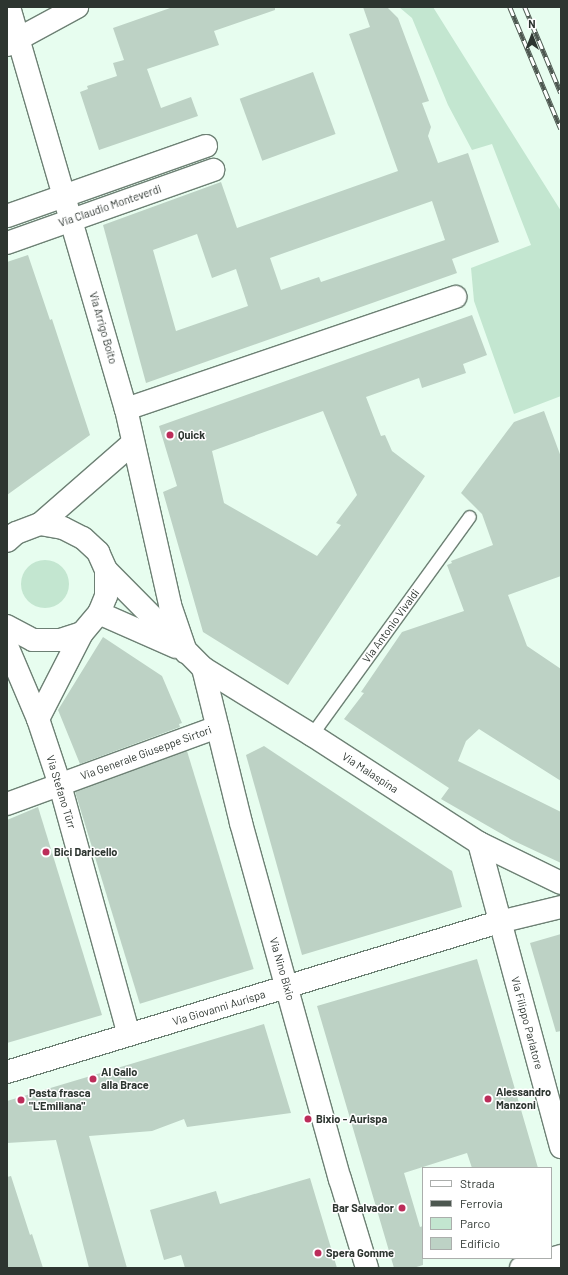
<!DOCTYPE html>
<html>
<head>
<meta charset="utf-8">
<style>
  body { margin:0 }
  #map { position:relative; width:568px; height:1275px; overflow:hidden; background:#e7fdef; font-family:Barlow,sans-serif }
  div>[style] { position:absolute }
  [style*='--x'] { left:calc(var(--x)*1px); top:calc(var(--y)*1px); width:calc(var(--w)*1px); rotate:calc(var(--a)*1deg) }
  .green>* { inset:0; background:#c3e6d0 }
  .round { border-radius:50% }
  .building>* { inset:0; background:#bdd2c5; transform-origin:0 0 }
  .roads { filter:drop-shadow(1px 0 #6d8074) drop-shadow(-1px 0 #6d8074) drop-shadow(0 1px #6d8074) drop-shadow(0 -1px #6d8074) }
  .service>* { height:12px; margin:-6px; padding:0 6px; transform-origin:6px; border-radius:6px; background:#fff }
  .minor>* { height:22px; margin:-11px; padding:0 11px; transform-origin:11px; border-radius:11px; background:#fff }
  .rail>* { height:4.5px; margin-top:-2.25px; transform-origin:0; background:repeating-linear-gradient(90deg,#fff 0 9px,#4d5750 0 18px); box-sizing:border-box; border-block:1px solid #4d5750 }
  .dots>* { width:11px; height:11px; translate:-50% -50%; box-sizing:border-box; border:2px solid #fff; border-radius:50% }
  span { translate:-50% -50%; white-space:nowrap; text-align:center; line-height:1.15; -webkit-text-stroke:3px #fff; paint-order:stroke }
  .street-label { font-size:11px; color:#2d3530 }
  .poi-label { font-size:11px; color:#2d3530; font-weight:700 }
  .left { translate:0 -50%; text-align:left }
  .right { translate:-100% -50%; text-align:right }
  .frame { position:absolute; inset:0; border:8px solid #2d3530; pointer-events:none }
  .legend { position:absolute; left:422px; top:1167px; width:130px; height:92px; box-sizing:border-box; background:#fff; border:1px solid #abaeac; margin:0; padding:5px 7px; list-style:none; font-size:12px; color:#2d3530 }
  .legend li { display:flex; align-items:center; gap:8px; height:20px }
  .legend b { width:20px; border:1px solid #abaeac }
  .north { position:absolute; left:512px; top:16px; width:40px; height:40px; -webkit-text-stroke:3px #fff; paint-order:stroke; rotate:0deg; font-size:11px; font-weight:700; line-height:16px; text-align:center; color:#2d3530 }
  .north::after { content:''; display:block; margin:auto; width:14px; height:18px; background:#2d3530; clip-path:polygon(50% 0,100% 100%,50% 72%,0 100%) }
</style>
</head>
<body>
<div id="map">
  <div class="green">
    <div style="clip-path:polygon(399px 7px,433px 7px,561px 211px,561px 396px,514px 414px,474px 301px,471px 268px,531px 245px,492px 144px,472px 150px,448px 105px,412px 18px)"></div>
    <div class="round" style="left:21px;top:560px;width:48px;height:48px"></div>
  </div>
  <div class="building">
    <div style="clip-path:polygon(173px 7px,275px 7px,275px 10px,214px 31px,219px 45px,147px 69px,161px 108px,191px 97px,198px 116px,99px 150px,80px 92px,88px 89px,87px 86px,117px 76px,113px 63px,124px 60px,113px 28px)"></div>
    <div style="clip-path:polygon(evenodd,363px 7px,387px 7px,398px 18px,429px 101px,422px 103px,431px 127px,428px 136px,438px 163px,468px 153px,499px 242px,452px 259px,457px 273px,146px 383px,103px 225px,221px 182px,237px 228px,398px 171px,349px 34px,370px 27px,363px 7px,432px 201px,445px 240px,321px 282px,319px 277px,281px 290px,270px 258px,432px 201px,363px 7px,197px 234px,212px 278px,236px 269px,248px 306px,176px 331px,153px 250px,197px 234px)"></div>
    <div style="left:313px;top:72px;width:66px;height:78px;rotate:70deg"></div>
    <div style="clip-path:polygon(28px 255px,50px 320px,52px 319px,90px 435px,7px 495px,7px 262px)"></div>
    <div style="clip-path:polygon(evenodd,472px 315px,487px 355px,463px 364px,466px 373px,422px 388px,419px 378px,366px 397px,381px 436px,385px 435px,392px 451px,425px 476px,288px 685px,203px 632px,163px 492px,177px 486px,159px 426px,472px 315px,323px 411px,357px 495px,336px 523px,341px 525px,317px 556px,224px 503px,212px 451px,323px 411px)"></div>
    <div style="clip-path:polygon(544px 411px,561px 457px,561px 576px,508px 595px,527px 646px,561px 669px,561px 781px,479px 729px,466px 741px,458px 761px,561px 812px,561px 863px,512px 840px,441px 799px,449px 788px,344px 719px,364px 693px,361px 692px,402px 632px,464px 611px,447px 565px,452px 563px,451px 561px,493px 545px,482px 514px,461px 493px,514px 422px)"></div>
    <div style="clip-path:polygon(103px 637px,162px 676px,182px 723px,179px 724px,180px 727px,80px 764px,58px 710px)"></div>
    <div style="clip-path:polygon(264px 746px,452px 871px,462px 907px,302px 955px,246px 755px)"></div>
    <div style="left:187px;top:751px;width:228px;height:119px;rotate:73deg"></div>
    <div style="clip-path:polygon(38px 807px,102px 1015px,7px 1043px,7px 820px)"></div>
    <div style="clip-path:polygon(561px 934px,561px 1031px,556px 1032px,530px 943px)"></div>
    <div style="clip-path:polygon(477px 959px,538px 1168px,472px 1168px,467px 1153px,404px 1173px,420px 1227px,423px 1226px,423px 1265px,413px 1268px,394px 1268px,317px 1006px)"></div>
    <div style="clip-path:polygon(264px 1024px,291px 1113px,187px 1127px,184px 1119px,152px 1131px,89px 1136px,127px 1268px,89px 1268px,56px 1140px,7px 1143px,7px 1101px)"></div>
    <div style="clip-path:polygon(11px 1176px,30px 1235px,32px 1234px,43px 1268px,7px 1268px,7px 1177px)"></div>
    <div style="clip-path:polygon(310px 1178px,337px 1268px,185px 1268px,181px 1255px,164px 1260px,150px 1210px,216px 1191px,220px 1204px)"></div>
  </div>
  <div class="roads">
    <div class="service">
      <div style="--x:312;--y:735;--w:269;--a:-54.1"></div>
    </div>
    <div class="minor">
      <div style="--x:9;--y:7;--w:419;--a:73.8"></div>
      <div style="--x:126;--y:409;--w:201;--a:77.3"></div>
      <div style="--x:170;--y:605;--w:50;--a:71.2"></div>
      <div style="--x:7;--y:45;--w:80;--a:-28.5"></div>
      <div style="--x:7;--y:216;--w:211;--a:-19.4"></div>
      <div style="--x:7;--y:243;--w:219;--a:-19.5"></div>
      <div style="--x:126;--y:409;--w:348;--a:-18.8"></div>
      <div style="--x:40;--y:524;--w:123;--a:-41.1"></div>
      <div style="--x:7;--y:541;--w:12;--a:-42"></div>
      <div style="--x:16;--y:533;--w:26;--a:-21"></div>
      <div style="--x:40;--y:524;--w:23;--a:10"></div>
      <div style="--x:63;--y:528;--w:22;--a:27"></div>
      <div style="--x:83;--y:538;--w:21;--a:43"></div>
      <div style="--x:98;--y:552;--w:20;--a:66"></div>
      <div style="--x:106;--y:570;--w:26;--a:90"></div>
      <div style="--x:106;--y:596;--w:18;--a:112"></div>
      <div style="--x:99;--y:613;--w:26;--a:130"></div>
      <div style="--x:82;--y:633;--w:22;--a:162"></div>
      <div style="--x:61;--y:640;--w:28;--a:180"></div>
      <div style="--x:33;--y:640;--w:30;--a:-152"></div>
      <div style="--x:106;--y:570;--w:138;--a:45.3"></div>
      <div style="--x:203;--y:668;--w:128;--a:31.6"></div>
      <div style="--x:312;--y:735;--w:199;--a:32.9"></div>
      <div style="--x:479;--y:843;--w:91;--a:26"></div>
      <div style="--x:99;--y:613;--w:84;--a:23.8"></div>
      <div style="--x:7;--y:646;--w:79;--a:67"></div>
      <div style="--x:38;--y:719;--w:70;--a:71.6"></div>
      <div style="--x:60;--y:785;--w:259;--a:74.6"></div>
      <div style="--x:203;--y:668;--w:160;--a:76.2"></div>
      <div style="--x:241;--y:823;--w:370;--a:74.5"></div>
      <div style="--x:340;--y:1179;--w:93;--a:73.1"></div>
      <div style="--x:38;--y:719;--w:97;--a:-62.9"></div>
      <div style="--x:7;--y:804;--w:224;--a:-20.1"></div>
      <div style="--x:479;--y:843;--w:315;--a:74.9"></div>
      <div style="--x:7;--y:1072;--w:514;--a:-16.96"></div>
      <div style="--x:499;--y:922;--w:64;--a:-13.6"></div>
      <div style="--x:521;--y:1268;--w:42;--a:-16.7"></div>
    </div>
  </div>
  <div class="rail">
    <div style="--x:510;--y:7;--w:132;--a:67.3"></div>
    <div style="--x:525;--y:7;--w:93;--a:67.3"></div>
  </div>
  <div class="dots">
    <div style="left:170px;top:435px;background:#bc2d5a"></div>
    <div style="left:46px;top:852px;background:#bc2d5a"></div>
    <div style="left:93px;top:1079px;background:#bc2d5a"></div>
    <div style="left:488px;top:1099px;background:#bc2d5a"></div>
    <div style="left:21px;top:1100px;background:#bc2d5a"></div>
    <div style="left:308px;top:1119px;background:#bc2d5a"></div>
    <div style="left:402px;top:1208px;background:#bc2d5a"></div>
    <div style="left:318px;top:1253px;background:#bc2d5a"></div>
  </div>
  <div class="street-label">
    <span style="left:110px;top:206px;rotate:-19deg">Via Claudio Monteverdi</span>
    <span style="left:103px;top:328px;rotate:74deg">Via Arrigo Boito</span>
    <span style="left:391px;top:626px;rotate:-54deg">Via Antonio Vivaldi</span>
    <span style="left:146px;top:753px;rotate:-20deg">Via Generale Giuseppe Sirtori</span>
    <span style="left:370px;top:773px;rotate:33deg">Via Malaspina</span>
    <span style="left:61px;top:792px;rotate:73deg">Via Stefano Türr</span>
    <span style="left:282px;top:969px;rotate:74deg">Via Nino Bixio</span>
    <span style="left:219px;top:1008px;rotate:-17deg">Via Giovanni Aurispa</span>
    <span style="left:527px;top:1023px;rotate:75deg">Via Filippo Parlatore</span>
  </div>
  <div class="poi-label">
    <span class="left" style="left:178px;top:435px">Quick</span>
    <span class="left" style="left:54px;top:852px">Bici Daricello</span>
    <span class="left" style="left:101px;top:1079px">Al Gallo<br>alla Brace</span>
    <span class="left" style="left:496px;top:1099px">Alessandro<br>Manzoni</span>
    <span class="left" style="left:29px;top:1100px">Pasta frasca<br>"L'Emiliana"</span>
    <span class="left" style="left:316px;top:1119px">Bixio - Aurispa</span>
    <span class="right" style="left:394px;top:1208px">Bar Salvador</span>
    <span class="left" style="left:326px;top:1253px">Spera Gomme</span>
  </div>
  <div class="frame"></div>
  <ul class="legend">
  <li><b style="height:5px;background:#fff"></b>Strada</li>
  <li><b style="height:5px;background:#4d5750"></b>Ferrovia</li>
  <li><b style="height:11px;background:#c3e6d0"></b>Parco</li>
  <li><b style="height:11px;background:#bdd2c5"></b>Edificio</li>
  </ul>
  <div class="north">N</div>
</div>
</body>
</html>
